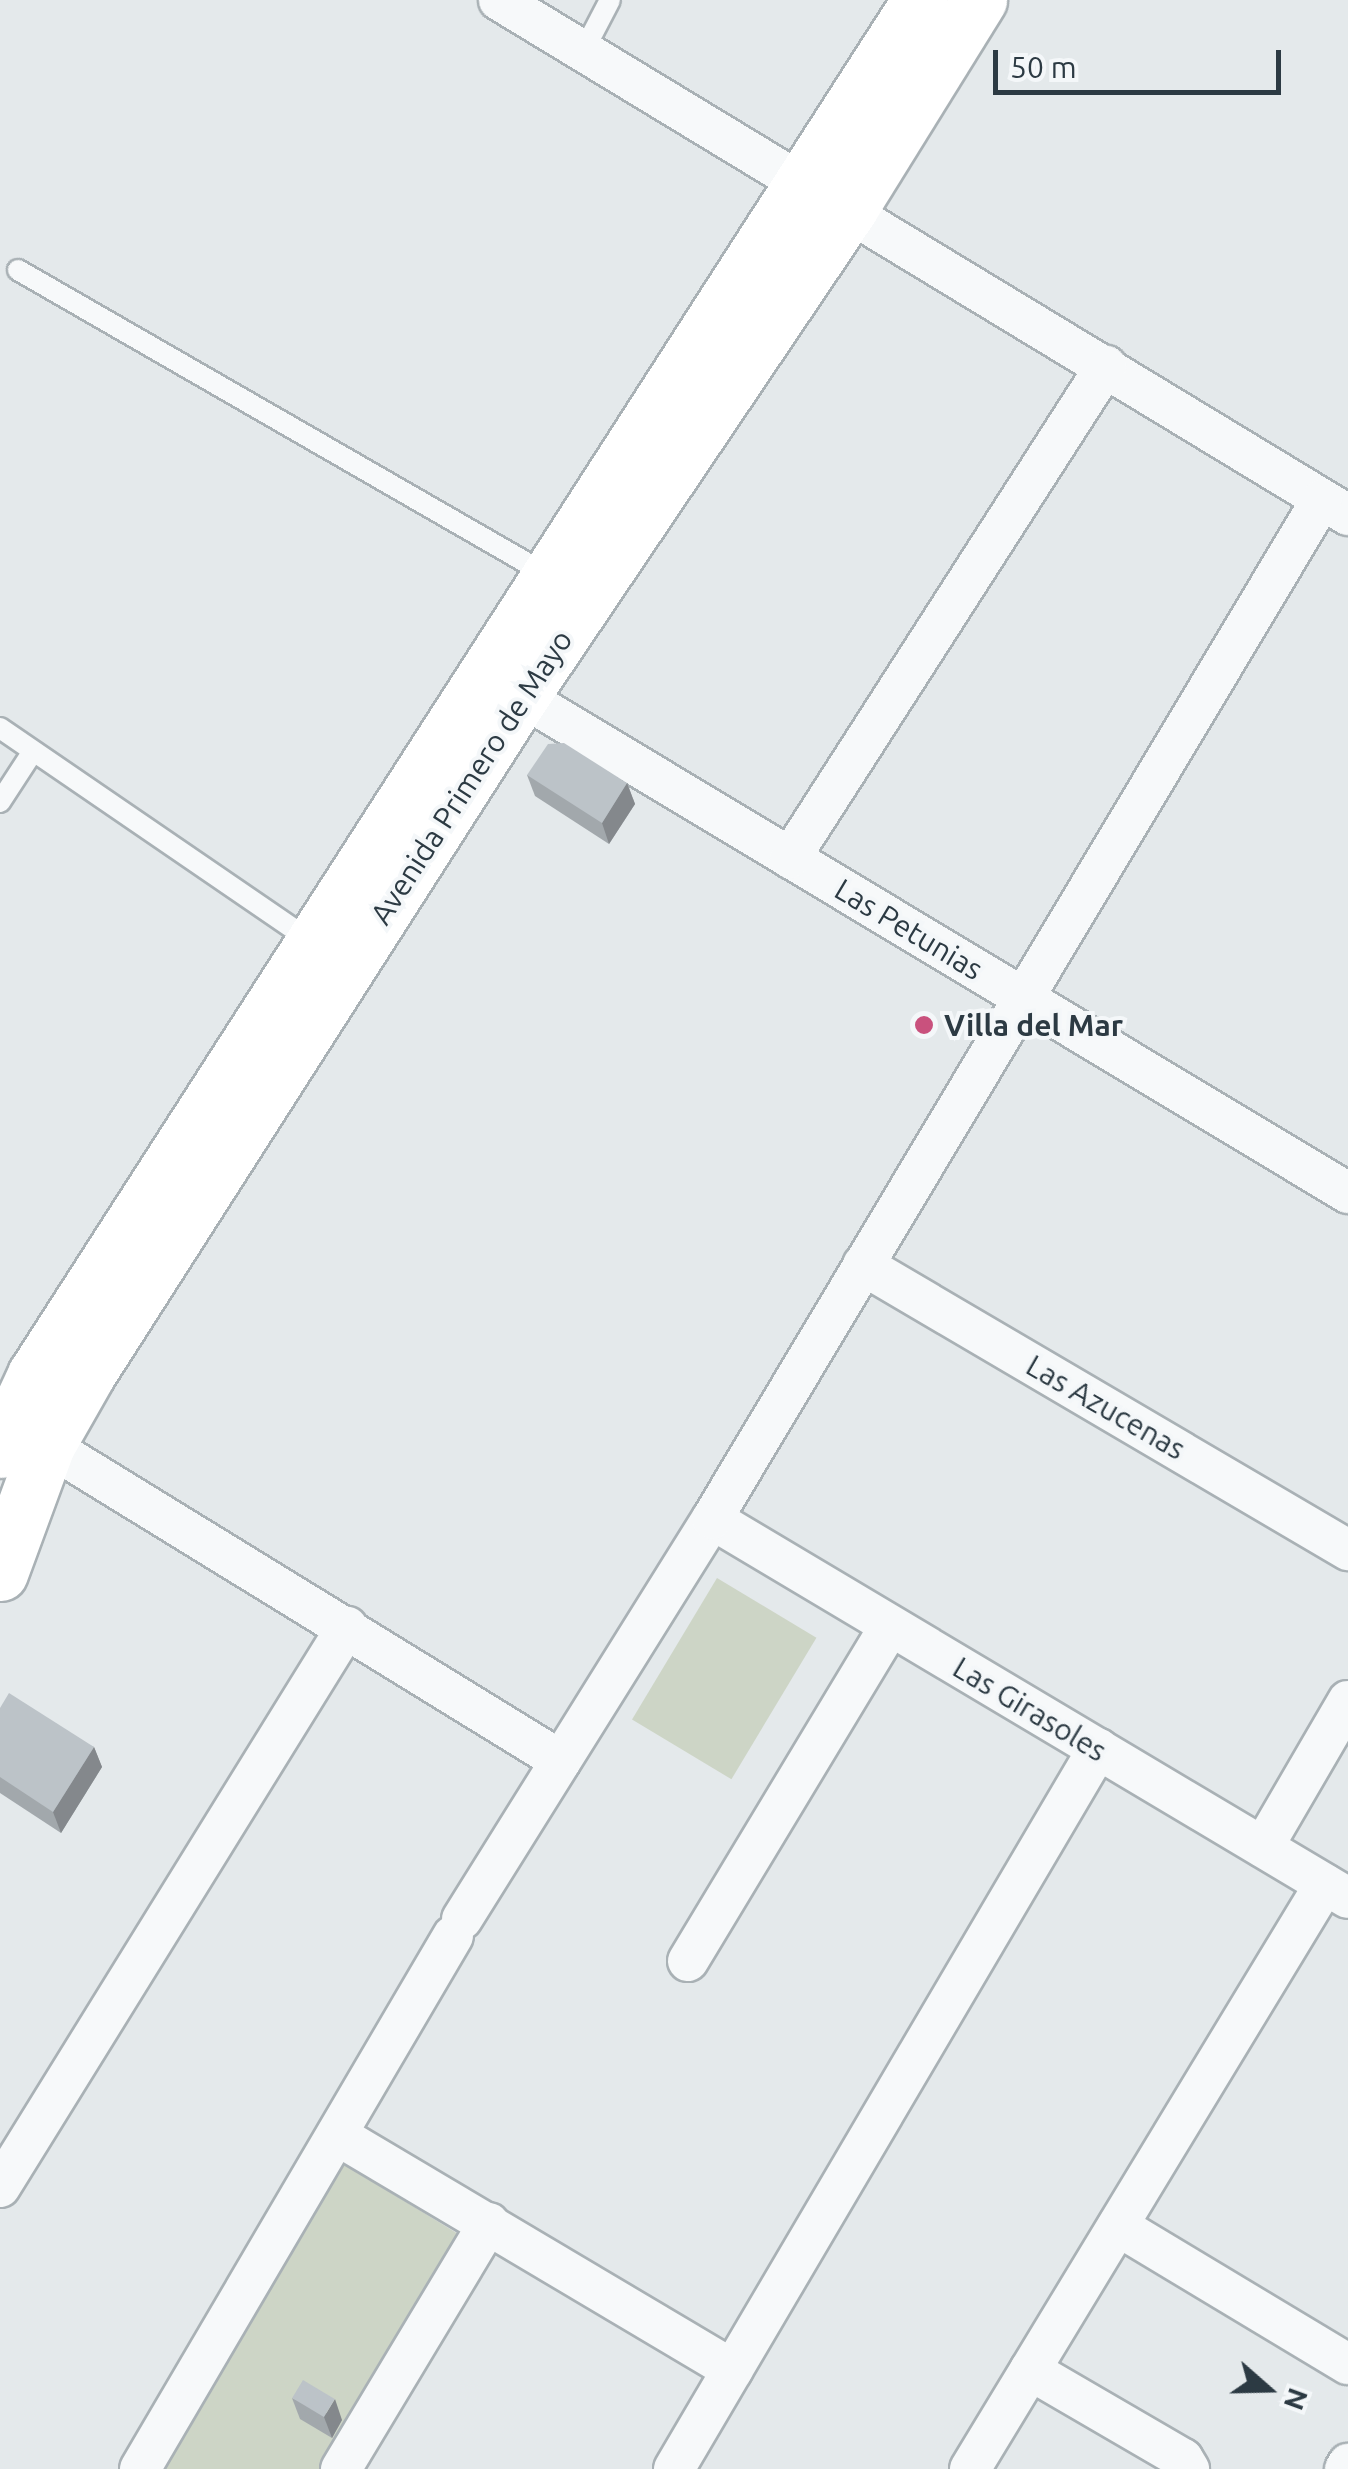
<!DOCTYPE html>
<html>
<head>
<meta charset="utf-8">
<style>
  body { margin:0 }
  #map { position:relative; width:1348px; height:2469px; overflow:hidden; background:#e4e9eb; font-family:Ubuntu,sans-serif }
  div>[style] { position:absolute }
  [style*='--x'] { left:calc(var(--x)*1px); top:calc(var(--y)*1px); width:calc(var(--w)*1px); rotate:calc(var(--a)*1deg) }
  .green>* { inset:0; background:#cdd5c6; transform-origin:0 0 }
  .roads { filter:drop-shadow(2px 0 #a9b1b5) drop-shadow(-2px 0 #a9b1b5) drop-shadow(0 2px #a9b1b5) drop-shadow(0 -2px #a9b1b5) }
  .lane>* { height:20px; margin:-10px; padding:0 10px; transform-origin:10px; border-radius:10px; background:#f7f9fa }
  .street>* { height:40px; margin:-20px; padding:0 20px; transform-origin:20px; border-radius:20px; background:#f7f9fa }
  .secondary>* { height:55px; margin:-27.5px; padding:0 27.5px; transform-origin:27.5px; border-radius:27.5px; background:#fff }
  .wall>* { inset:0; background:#a2a8ac }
  .shaded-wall>* { inset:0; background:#84888c }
  .building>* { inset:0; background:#bcc3c8; transform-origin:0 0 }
  .dots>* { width:28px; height:28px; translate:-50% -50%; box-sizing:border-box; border:5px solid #f4f7f9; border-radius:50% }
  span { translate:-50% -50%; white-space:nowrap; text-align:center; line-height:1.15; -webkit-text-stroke:8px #f4f7f9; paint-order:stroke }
  .street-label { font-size:30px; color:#2c3a43 }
  .poi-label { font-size:30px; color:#2c3a43; font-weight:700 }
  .left { translate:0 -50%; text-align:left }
  .north { position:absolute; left:1218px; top:2339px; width:100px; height:100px; -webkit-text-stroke:8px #f4f7f9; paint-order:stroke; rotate:110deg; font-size:28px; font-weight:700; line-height:40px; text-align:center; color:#2c3a43 }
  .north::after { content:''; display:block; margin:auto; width:35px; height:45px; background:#2c3a43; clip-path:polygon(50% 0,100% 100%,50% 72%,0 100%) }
  .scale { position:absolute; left:993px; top:50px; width:288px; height:45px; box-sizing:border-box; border:5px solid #2c3a43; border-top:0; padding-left:12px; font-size:30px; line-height:35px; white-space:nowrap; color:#2c3a43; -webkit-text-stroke:8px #f4f7f9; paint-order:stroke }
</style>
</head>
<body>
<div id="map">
  <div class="green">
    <div style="left:717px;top:1578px;width:116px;height:165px;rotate:31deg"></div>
    <div style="clip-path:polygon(344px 2164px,468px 2240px,329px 2469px,159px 2469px)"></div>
  </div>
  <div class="roads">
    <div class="lane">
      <div style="--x:584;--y:50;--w:56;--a:-62.5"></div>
      <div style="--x:18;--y:270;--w:609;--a:29.93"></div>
      <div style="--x:0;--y:728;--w:378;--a:34.4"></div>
      <div style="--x:0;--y:802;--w:59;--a:-56.9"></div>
    </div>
    <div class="street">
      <div style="--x:499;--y:0;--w:993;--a:31.24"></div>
      <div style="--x:521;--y:696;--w:965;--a:31"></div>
      <div style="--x:790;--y:858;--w:585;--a:-57.29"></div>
      <div style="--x:863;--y:1265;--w:563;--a:30.44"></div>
      <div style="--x:47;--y:1445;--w:603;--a:31.58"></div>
      <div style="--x:712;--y:1519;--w:740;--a:30.79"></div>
      <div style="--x:1263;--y:1847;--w:169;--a:-59.8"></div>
      <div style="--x:462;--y:1919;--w:472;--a:-58"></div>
      <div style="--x:712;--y:1519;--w:1188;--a:-59.12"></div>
      <div style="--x:688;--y:1961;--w:391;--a:-58.9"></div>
      <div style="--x:337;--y:2135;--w:460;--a:30.7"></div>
      <div style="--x:0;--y:2187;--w:659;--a:-58.22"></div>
      <div style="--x:1118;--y:2226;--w:268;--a:31"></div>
      <div style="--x:1030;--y:2370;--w:177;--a:30.2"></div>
      <div style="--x:1183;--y:2459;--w:12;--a:59"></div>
      <div style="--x:140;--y:2469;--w:618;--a:-59.58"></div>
      <div style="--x:341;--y:2469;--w:287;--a:-59"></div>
      <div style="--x:674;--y:2469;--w:836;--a:-59.51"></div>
      <div style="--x:970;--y:2469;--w:684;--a:-58.75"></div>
      <div style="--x:1345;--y:2469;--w:6;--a:-59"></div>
    </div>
    <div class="secondary">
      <div style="--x:0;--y:1450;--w:83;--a:-65"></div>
      <div style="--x:35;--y:1375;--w:1635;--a:-57.23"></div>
      <div style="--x:0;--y:1573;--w:136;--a:-69.8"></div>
      <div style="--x:47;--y:1445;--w:83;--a:-60.3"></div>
      <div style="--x:88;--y:1373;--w:804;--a:-57.4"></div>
      <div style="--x:521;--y:696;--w:589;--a:-56.01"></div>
      <div style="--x:850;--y:208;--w:245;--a:-58.2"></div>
    </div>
  </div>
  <div class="wall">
    <div style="clip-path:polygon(527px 775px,627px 783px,635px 804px,609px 844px,535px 796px)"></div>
    <div style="clip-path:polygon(0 1708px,94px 1747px,102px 1767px,61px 1833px,0 1793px)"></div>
    <div style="clip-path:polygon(292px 2398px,342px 2420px,332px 2438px,300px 2419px)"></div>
  </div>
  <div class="shaded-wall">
    <div style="clip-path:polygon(627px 783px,635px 804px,609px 844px,602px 823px)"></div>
    <div style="clip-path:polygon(94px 1747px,102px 1767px,61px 1833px,53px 1812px)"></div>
    <div style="clip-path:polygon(335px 2399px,342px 2420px,332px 2438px,324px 2417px)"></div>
  </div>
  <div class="building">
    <div style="clip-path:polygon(564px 743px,627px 783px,602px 823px,527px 775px,548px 744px)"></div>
    <div style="clip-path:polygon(9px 1693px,94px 1747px,53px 1812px,0 1777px,0 1708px)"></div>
    <div style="left:303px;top:2380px;width:37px;height:21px;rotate:31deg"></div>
  </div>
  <div class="dots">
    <div style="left:924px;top:1025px;background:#c9517d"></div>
  </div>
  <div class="street-label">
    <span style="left:471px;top:777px;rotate:-57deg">Avenida Primero de Mayo</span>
    <span style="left:909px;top:929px;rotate:31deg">Las Petunias</span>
    <span style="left:1106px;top:1407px;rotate:30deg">Las Azucenas</span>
    <span style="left:1030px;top:1709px;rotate:31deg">Las Girasoles</span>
  </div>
  <div class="poi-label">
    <span class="left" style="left:944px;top:1025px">Villa del Mar</span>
  </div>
  <div class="north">N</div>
  <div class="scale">50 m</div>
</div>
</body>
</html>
